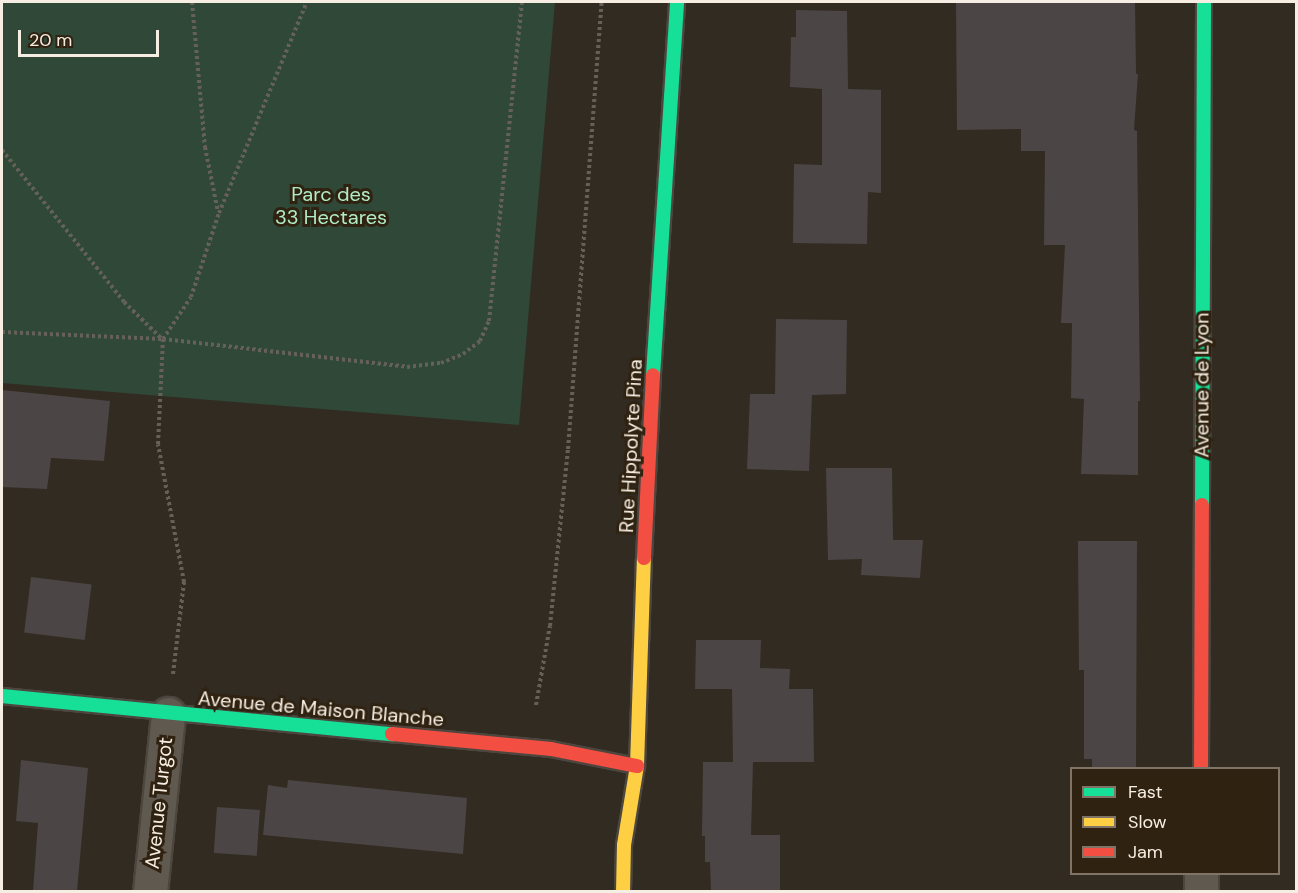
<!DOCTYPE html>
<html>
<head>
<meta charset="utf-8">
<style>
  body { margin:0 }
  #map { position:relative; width:1298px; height:893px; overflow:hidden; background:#322b22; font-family:"DM Sans",sans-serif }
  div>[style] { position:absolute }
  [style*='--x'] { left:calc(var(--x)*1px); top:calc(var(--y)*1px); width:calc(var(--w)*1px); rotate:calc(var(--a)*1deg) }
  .green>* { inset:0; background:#2f4837 }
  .building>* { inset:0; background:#4b4545; transform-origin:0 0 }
  .path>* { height:4px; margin-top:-2px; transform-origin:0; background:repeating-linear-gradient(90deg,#666158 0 3px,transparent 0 6px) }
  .roads { filter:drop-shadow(2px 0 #4c463f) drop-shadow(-2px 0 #4c463f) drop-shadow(0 2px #4c463f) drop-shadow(0 -2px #4c463f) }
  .street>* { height:33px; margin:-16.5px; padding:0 16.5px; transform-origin:16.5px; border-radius:16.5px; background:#60594f }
  .fast>* { height:14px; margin:-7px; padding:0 7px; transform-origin:7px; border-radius:7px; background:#16e098 }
  .slow>* { height:14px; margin:-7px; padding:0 7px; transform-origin:7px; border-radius:7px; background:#ffcf43 }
  .jam>* { height:14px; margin:-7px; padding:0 7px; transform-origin:7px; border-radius:7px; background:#f24e42 }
  span { translate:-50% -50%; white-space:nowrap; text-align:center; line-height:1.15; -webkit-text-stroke:6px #2f2211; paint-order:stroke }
  .park-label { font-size:20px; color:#b0ecc6 }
  .street-label { font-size:20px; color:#f7eee3 }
  .frame { position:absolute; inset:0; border:3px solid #f7eee3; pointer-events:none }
  .legend { position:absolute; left:1070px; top:767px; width:210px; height:108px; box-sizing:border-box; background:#2f2211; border:2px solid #7f7465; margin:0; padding:8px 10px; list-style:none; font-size:18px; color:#f7eee3 }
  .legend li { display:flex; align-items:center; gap:12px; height:30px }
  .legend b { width:30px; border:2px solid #7f7465 }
  .scale { position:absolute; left:18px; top:30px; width:141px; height:27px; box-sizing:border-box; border:3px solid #f7eee3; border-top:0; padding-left:8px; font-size:18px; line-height:21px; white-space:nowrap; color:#f7eee3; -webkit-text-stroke:4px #2f2211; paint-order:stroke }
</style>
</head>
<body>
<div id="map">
  <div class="green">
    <div style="clip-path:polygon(2px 2px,555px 2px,519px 425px,2px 383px)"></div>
  </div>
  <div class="building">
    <div style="clip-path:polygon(956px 2px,1135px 2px,1136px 74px,1138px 74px,1134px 130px,1137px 131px,1140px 401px,1138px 401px,1138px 475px,1081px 474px,1084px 399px,1071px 398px,1072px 323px,1061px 323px,1065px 245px,1044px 245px,1045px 151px,1021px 151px,1021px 129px,957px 130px)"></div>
    <div style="clip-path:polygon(796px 10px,847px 11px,848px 89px,881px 90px,881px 193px,868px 192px,867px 244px,793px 243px,794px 164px,822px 165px,822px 89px,790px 87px,791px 37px,796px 37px)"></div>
    <div style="clip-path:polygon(776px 319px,847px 320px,846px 394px,812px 395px,809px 471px,747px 469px,750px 394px,775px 394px)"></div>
    <div style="clip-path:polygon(2px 390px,110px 401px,104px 461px,51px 458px,47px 489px,2px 487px)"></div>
    <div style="clip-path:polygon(826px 468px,892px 468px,893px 540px,923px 540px,920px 578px,861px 575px,862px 559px,828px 560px)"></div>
    <div style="clip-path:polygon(1078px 541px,1137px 541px,1136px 768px,1092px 768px,1092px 759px,1084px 759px,1084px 670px,1079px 670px)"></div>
    <div style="left:31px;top:577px;width:61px;height:56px;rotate:7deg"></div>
    <div style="clip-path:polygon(696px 640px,761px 640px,760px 668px,790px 669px,789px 689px,813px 689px,814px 762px,753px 762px,751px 835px,780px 835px,780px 891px,711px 891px,710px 862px,705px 862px,705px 836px,702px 836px,703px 762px,733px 762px,732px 689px,695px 689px)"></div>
    <div style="clip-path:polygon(21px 760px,88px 768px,77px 891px,33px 891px,38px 823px,16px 821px)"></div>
    <div style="clip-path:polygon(288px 780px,467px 798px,463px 854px,263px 835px,268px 785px,287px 788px)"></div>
    <div style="left:217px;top:807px;width:43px;height:46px;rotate:4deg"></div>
  </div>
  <div class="path">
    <div style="--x:192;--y:2;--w:146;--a:84.9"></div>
    <div style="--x:205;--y:147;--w:66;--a:78.7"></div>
    <div style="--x:2;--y:150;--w:195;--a:51.2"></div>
    <div style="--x:124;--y:302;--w:53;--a:44.2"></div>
    <div style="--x:2;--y:332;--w:161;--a:2.5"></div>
    <div style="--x:163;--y:339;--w:246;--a:6.5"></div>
    <div style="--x:407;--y:367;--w:34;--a:-7"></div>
    <div style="--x:441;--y:363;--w:24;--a:-22"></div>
    <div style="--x:463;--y:354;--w:21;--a:-37"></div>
    <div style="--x:480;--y:341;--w:22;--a:-66"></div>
    <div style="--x:489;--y:321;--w:321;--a:-84.1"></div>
    <div style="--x:173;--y:674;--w:93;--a:-83.2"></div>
    <div style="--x:184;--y:582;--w:140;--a:-100.7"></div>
    <div style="--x:158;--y:444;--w:105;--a:-87.3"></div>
    <div style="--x:163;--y:339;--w:50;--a:-56.3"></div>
    <div style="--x:191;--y:297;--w:89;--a:-71.6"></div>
    <div style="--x:219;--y:213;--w:229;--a:-67.4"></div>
    <div style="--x:536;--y:705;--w:80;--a:-80"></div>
    <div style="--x:550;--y:626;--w:178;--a:-84.2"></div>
    <div style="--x:568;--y:449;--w:448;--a:-85.7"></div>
  </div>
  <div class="roads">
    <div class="street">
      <div style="--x:150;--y:892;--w:179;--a:-84.2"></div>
      <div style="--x:1201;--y:892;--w:18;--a:-90"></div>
    </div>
    <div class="fast">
      <div style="--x:653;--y:375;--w:374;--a:-86.3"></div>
      <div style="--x:1202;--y:505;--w:503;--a:-89.77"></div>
      <div style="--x:2;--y:696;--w:392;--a:5.6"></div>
    </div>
    <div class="slow">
      <div style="--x:623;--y:892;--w:47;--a:-88.8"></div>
      <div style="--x:624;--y:845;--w:80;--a:-80.7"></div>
      <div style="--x:637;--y:766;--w:208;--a:-88.1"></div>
    </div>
    <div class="jam">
      <div style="--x:644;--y:558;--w:183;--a:-87.2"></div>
      <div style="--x:392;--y:734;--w:160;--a:5.4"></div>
      <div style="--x:551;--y:749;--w:88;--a:11.2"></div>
      <div style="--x:1201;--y:768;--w:263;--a:-89.8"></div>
    </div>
  </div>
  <div class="park-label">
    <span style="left:331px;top:206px">Parc des<br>33 Hectares</span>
  </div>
  <div class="street-label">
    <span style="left:1202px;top:385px;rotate:-90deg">Avenue de Lyon</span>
    <span style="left:631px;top:446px;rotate:-87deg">Rue Hippolyte Pina</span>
    <span style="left:321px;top:709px;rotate:5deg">Avenue de Maison Blanche</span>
    <span style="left:159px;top:803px;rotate:-84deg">Avenue Turgot</span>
  </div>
  <div class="frame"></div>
  <ul class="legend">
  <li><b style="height:8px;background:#16e098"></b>Fast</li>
  <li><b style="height:8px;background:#ffcf43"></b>Slow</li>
  <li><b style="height:8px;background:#f24e42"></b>Jam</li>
  </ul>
  <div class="scale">20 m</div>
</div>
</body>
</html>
